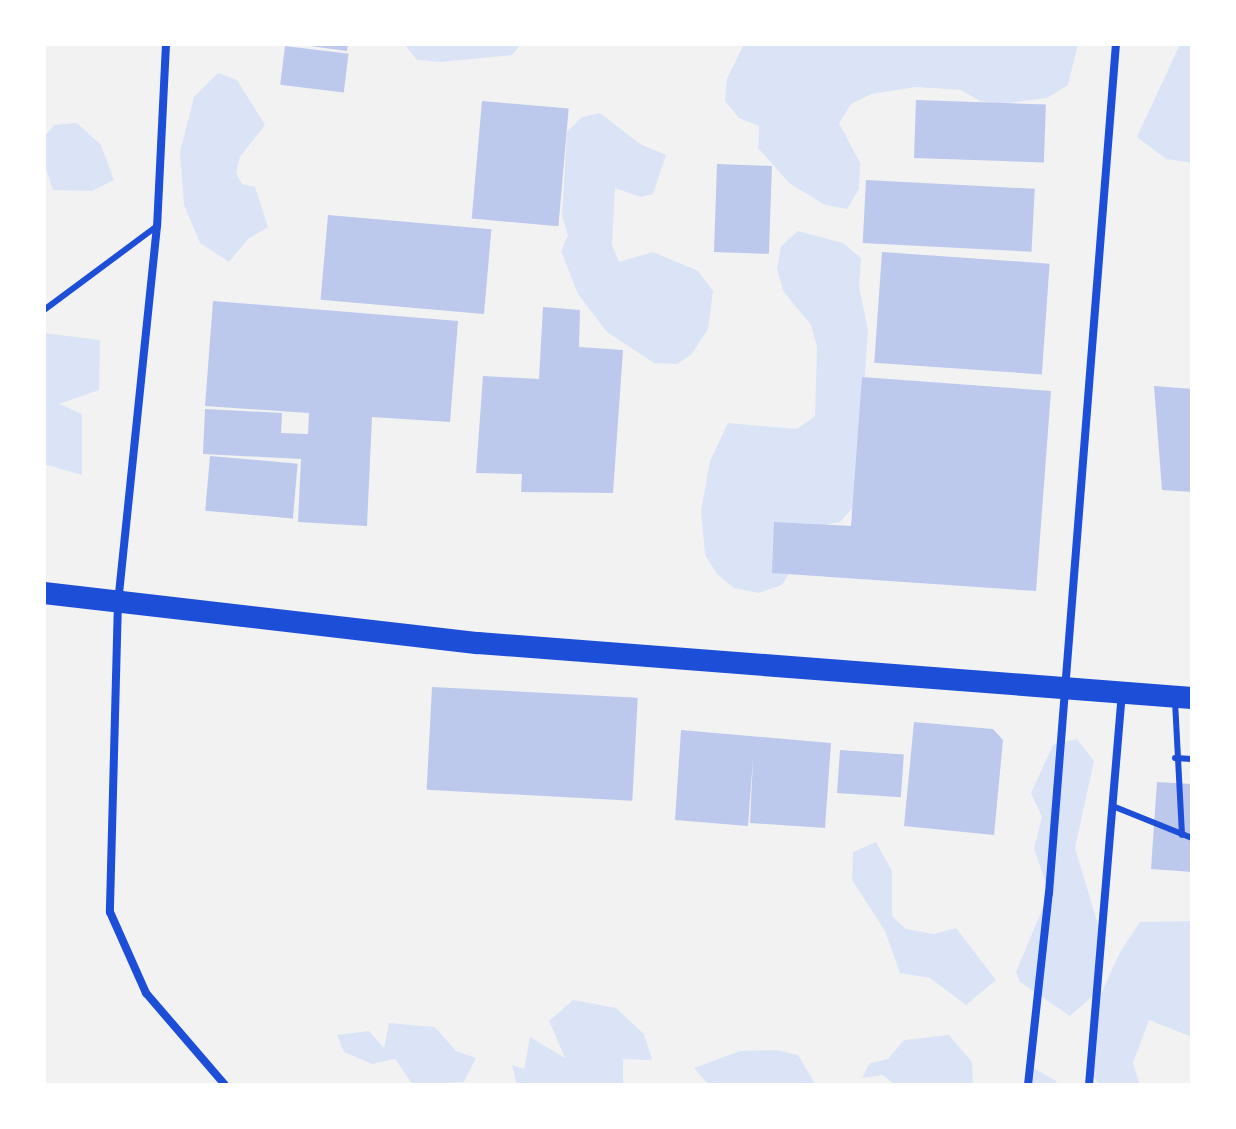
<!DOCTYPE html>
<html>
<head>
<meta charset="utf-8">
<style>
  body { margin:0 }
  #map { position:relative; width:1236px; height:1129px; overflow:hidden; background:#f2f2f2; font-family:"Titillium Web",sans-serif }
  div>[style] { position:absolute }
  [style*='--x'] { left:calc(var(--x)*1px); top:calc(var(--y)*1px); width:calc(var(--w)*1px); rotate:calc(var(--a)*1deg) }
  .green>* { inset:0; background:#dbe4f7 }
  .building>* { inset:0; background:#bdc9ec; transform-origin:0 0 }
  .service>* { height:6px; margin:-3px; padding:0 3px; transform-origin:3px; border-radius:3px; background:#1d4ed8 }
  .minor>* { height:8px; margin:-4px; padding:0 4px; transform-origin:4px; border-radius:4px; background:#1d4ed8 }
  .trunk>* { height:22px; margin:-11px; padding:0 11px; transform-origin:11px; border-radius:11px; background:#1d4ed8 }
  span { translate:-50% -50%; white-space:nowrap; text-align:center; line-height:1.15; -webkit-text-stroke:8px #fff; paint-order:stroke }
  .frame { position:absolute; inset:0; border:46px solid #fff; pointer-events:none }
</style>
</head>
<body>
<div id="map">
  <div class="green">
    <div style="clip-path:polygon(404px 44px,521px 44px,512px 55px,441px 62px,417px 60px)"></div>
    <div style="clip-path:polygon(744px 44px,1078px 44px,1068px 85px,1047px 98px,1001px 104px,980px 101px,961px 90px,916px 87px,871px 94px,851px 104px,839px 123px,860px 163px,859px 189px,847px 209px,825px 205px,789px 183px,758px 148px,759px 126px,739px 118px,725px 101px,727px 79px)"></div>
    <div style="clip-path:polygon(1180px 44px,1192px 44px,1192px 163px,1166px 159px,1137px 137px)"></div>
    <div style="clip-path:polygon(218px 73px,237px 80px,265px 125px,240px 157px,236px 173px,242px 184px,255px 187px,268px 227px,248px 239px,229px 262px,200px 243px,184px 205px,180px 152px,194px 97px)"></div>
    <div style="clip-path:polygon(600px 113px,640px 144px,666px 155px,653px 194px,641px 197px,615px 188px,612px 245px,619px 262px,653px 252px,698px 271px,713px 291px,708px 329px,691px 355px,677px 364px,654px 363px,607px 332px,578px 294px,561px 251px,568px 235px,562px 216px,567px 132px,582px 117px)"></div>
    <div style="clip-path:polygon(77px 123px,101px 145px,114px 180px,92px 191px,53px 190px,44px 164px,44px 137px,54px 125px)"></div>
    <div style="clip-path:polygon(798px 231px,843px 243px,861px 258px,859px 287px,868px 330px,856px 504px,840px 522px,817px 527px,782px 585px,759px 593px,734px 588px,717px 574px,705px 555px,701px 511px,710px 461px,728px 423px,797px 429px,815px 416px,817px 347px,811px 325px,783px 291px,777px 269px,781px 246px)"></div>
    <div style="clip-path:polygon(44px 333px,100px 340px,99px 390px,59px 404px,82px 414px,82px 475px,44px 464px)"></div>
    <div style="clip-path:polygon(1077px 739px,1094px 761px,1075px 848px,1103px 941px,1098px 991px,1070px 1016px,1020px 982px,1016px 972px,1049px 893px,1034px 848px,1042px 817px,1031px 793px,1053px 745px)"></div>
    <div style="clip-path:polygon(876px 842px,892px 871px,892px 916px,906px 929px,934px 934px,956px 928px,996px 980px,966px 1005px,930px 978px,900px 973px,885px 931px,852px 880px,853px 852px)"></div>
    <div style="clip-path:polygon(1192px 921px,1192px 1037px,1149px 1020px,1133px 1063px,1140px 1085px,1099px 1085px,1090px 1072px,1097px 1003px,1120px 952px,1140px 922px)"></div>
    <div style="clip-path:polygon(573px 1000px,616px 1008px,644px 1034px,652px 1060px,623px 1059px,623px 1085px,517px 1085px,512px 1065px,524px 1069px,530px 1037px,565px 1058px,549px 1021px)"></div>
    <div style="clip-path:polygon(389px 1023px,435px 1027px,456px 1051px,476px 1058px,464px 1082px,413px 1085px,395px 1059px,372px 1064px,344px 1052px,337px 1035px,369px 1031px,384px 1048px)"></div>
    <div style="clip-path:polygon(949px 1035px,972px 1062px,973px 1085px,895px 1085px,883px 1075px,862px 1078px,870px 1063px,888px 1059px,904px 1040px)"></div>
    <div style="clip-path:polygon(777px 1050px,798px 1055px,816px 1085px,709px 1085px,694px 1068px,740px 1051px)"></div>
    <div style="clip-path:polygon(1030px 1066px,1056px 1081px,1058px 1085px,1025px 1085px)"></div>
  </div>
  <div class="building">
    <div style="clip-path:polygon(295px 44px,348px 44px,347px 51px)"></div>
    <div style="left:285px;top:46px;width:64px;height:39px;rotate:7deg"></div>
    <div style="left:916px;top:100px;width:130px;height:58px;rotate:2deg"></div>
    <div style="left:482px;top:101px;width:87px;height:118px;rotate:5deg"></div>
    <div style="left:717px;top:164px;width:55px;height:88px;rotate:2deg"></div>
    <div style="left:866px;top:180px;width:169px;height:63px;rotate:3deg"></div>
    <div style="left:328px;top:215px;width:164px;height:85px;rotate:5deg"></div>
    <div style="left:882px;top:252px;width:168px;height:111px;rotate:4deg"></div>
    <div style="clip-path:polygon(213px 301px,458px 321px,450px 422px,372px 417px,367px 526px,298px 522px,301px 459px,203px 454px,205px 409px,282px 413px,281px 433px,308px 434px,309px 413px,205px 406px)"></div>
    <div style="clip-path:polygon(543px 307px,580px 310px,579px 347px,623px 350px,613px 493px,521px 492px,522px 474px,476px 473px,483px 376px,539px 379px)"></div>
    <div style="clip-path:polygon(862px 377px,1051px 391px,1036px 591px,772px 573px,774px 522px,851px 526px)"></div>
    <div style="clip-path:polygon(1154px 386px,1192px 389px,1192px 492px,1162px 490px)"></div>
    <div style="left:210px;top:456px;width:88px;height:55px;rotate:5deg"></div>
    <div style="left:432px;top:687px;width:206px;height:103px;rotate:3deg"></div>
    <div style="clip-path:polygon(914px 722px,993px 729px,1003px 740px,994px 835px,904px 826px)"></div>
    <div style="clip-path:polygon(681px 730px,831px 743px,825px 828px,750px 823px,753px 759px,748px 826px,675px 820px)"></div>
    <div style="left:840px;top:750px;width:64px;height:43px;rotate:4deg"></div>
    <div style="clip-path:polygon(1157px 782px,1192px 784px,1192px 872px,1151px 869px)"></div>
  </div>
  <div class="service">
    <div style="--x:44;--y:310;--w:141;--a:-36.6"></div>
    <div style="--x:1175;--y:701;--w:134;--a:87"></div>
    <div style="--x:1175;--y:758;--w:17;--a:3"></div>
    <div style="--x:1115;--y:807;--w:83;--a:21.9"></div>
  </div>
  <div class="minor">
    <div style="--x:166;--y:44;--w:182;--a:92.8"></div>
    <div style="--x:157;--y:226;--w:377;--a:95.9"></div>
    <div style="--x:118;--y:601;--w:311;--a:91.5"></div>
    <div style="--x:110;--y:912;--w:89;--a:66"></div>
    <div style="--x:146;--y:993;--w:121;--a:49.3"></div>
    <div style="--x:1028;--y:1085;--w:193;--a:-83.8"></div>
    <div style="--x:1049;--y:893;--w:852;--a:-85.49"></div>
    <div style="--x:1089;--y:1085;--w:390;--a:-85.2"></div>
  </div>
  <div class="trunk">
    <div style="--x:44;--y:593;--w:437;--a:6.6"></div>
    <div style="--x:478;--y:643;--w:716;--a:4.4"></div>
  </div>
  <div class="frame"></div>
</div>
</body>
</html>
